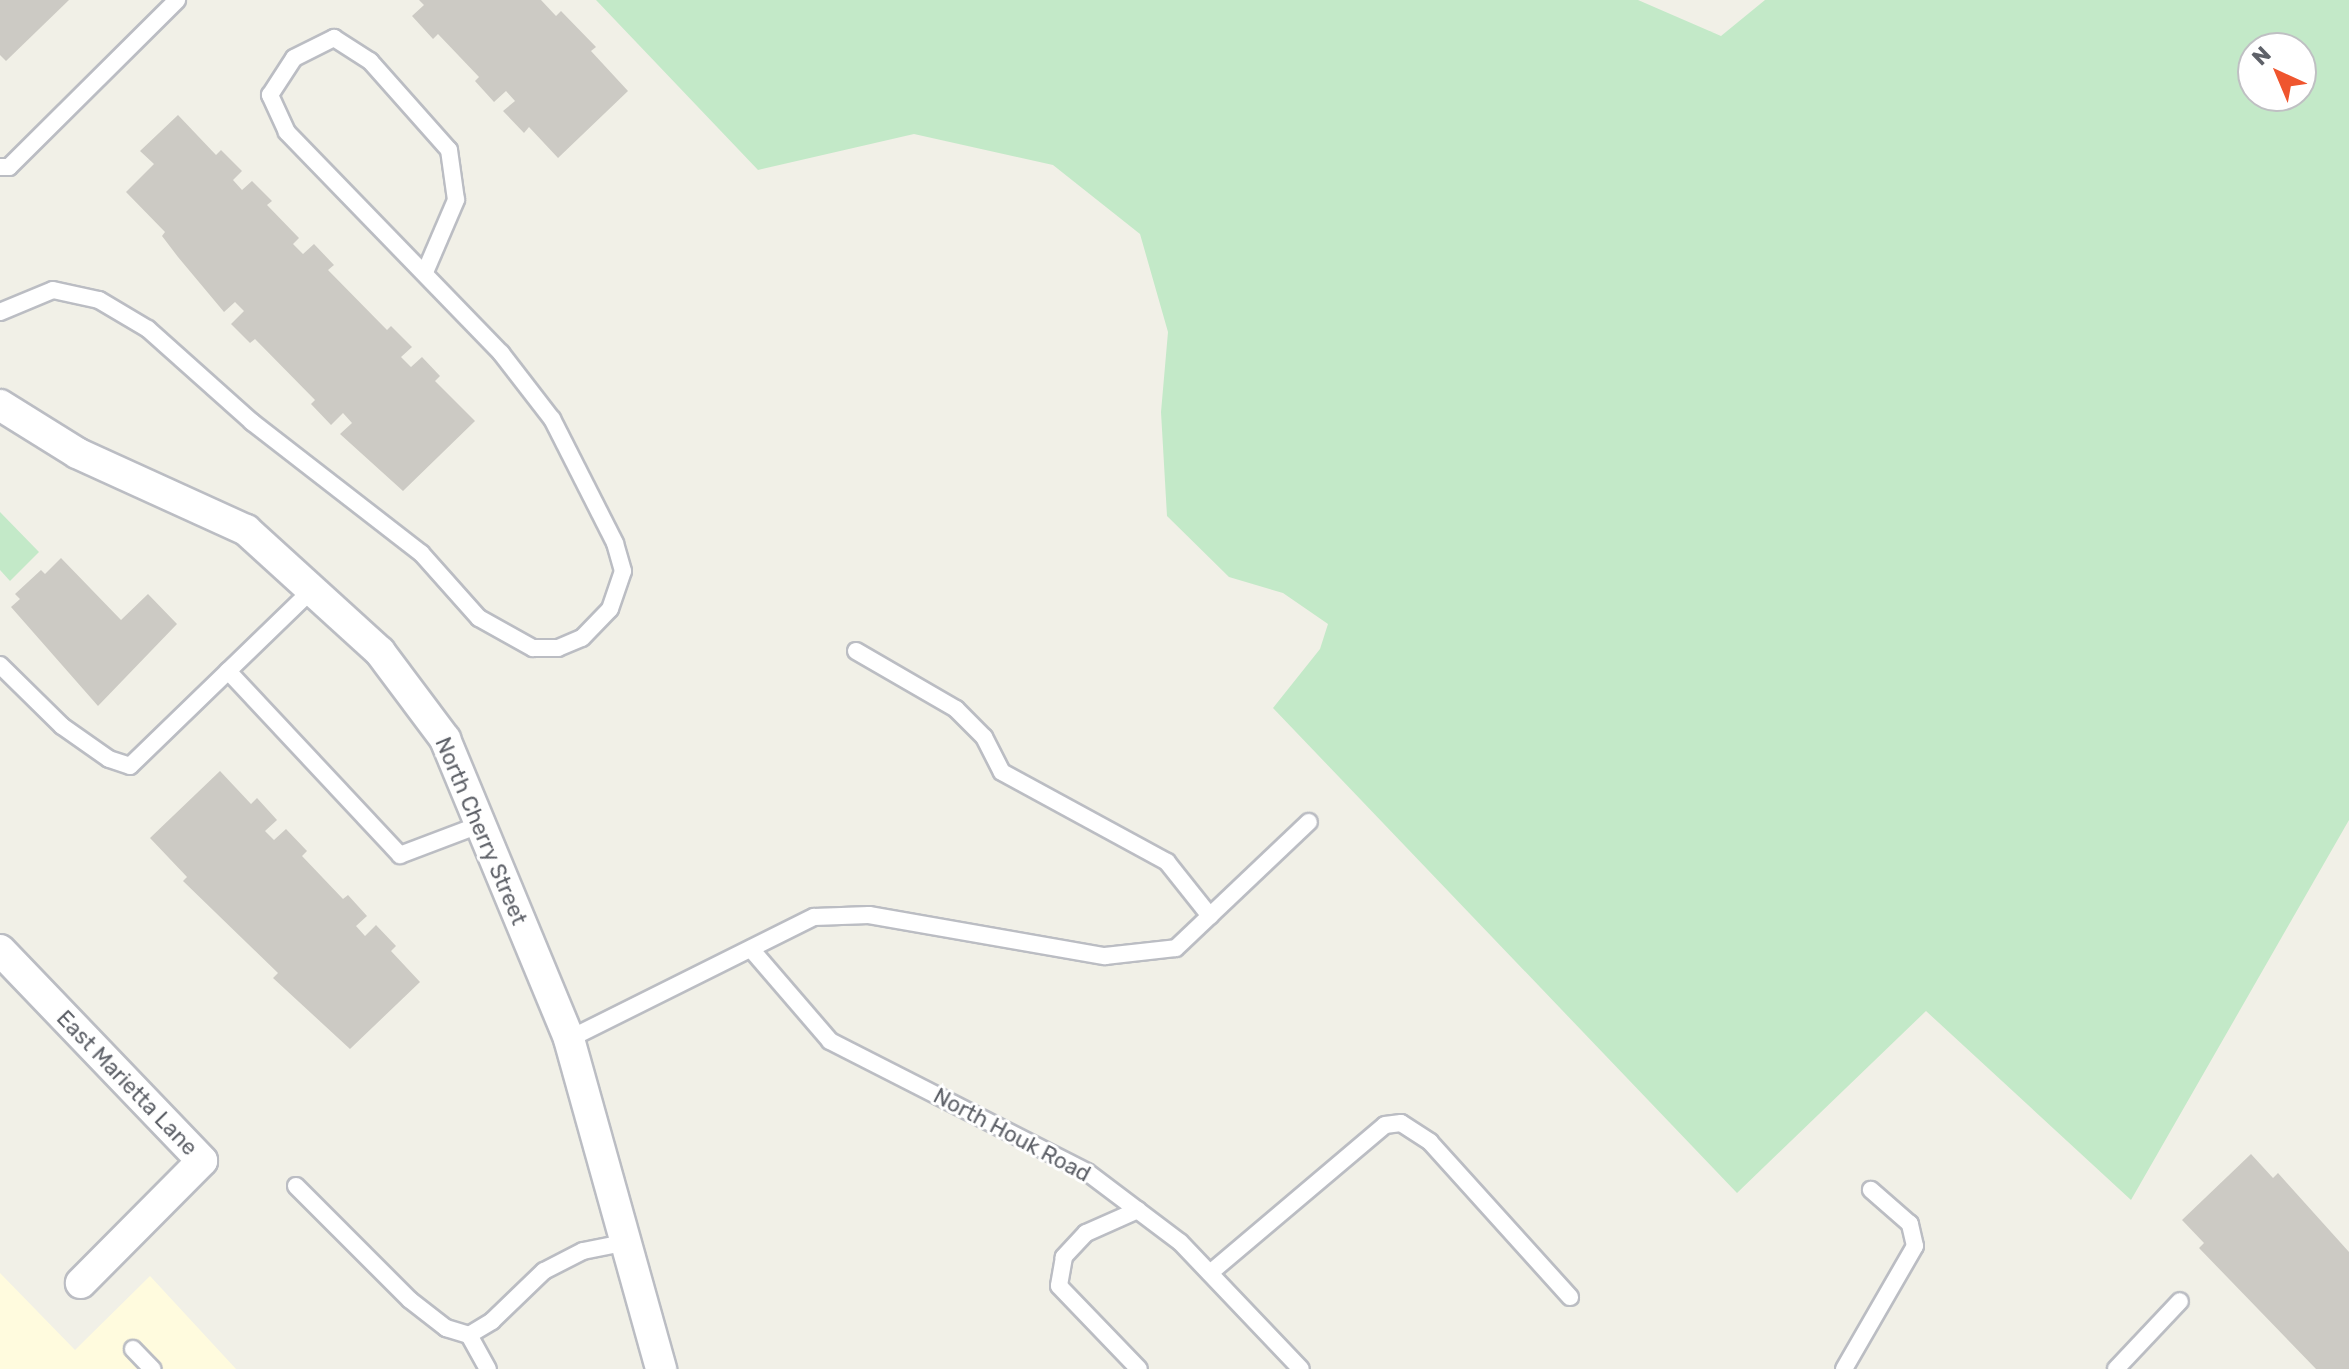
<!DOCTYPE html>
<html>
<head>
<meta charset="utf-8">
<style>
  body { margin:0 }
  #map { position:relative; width:2349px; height:1369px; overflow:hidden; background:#f1f0e7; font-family:Rubik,sans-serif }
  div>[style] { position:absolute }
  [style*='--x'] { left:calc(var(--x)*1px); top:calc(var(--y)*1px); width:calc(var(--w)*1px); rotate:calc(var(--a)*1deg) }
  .commercial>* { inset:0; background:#fffbde }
  .green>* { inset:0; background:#c3e9c8 }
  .building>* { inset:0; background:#cccac4 }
  .roads { filter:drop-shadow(2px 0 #bbbdc3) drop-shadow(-2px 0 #bbbdc3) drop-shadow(0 2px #bbbdc3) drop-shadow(0 -2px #bbbdc3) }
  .service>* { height:16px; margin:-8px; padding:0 8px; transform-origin:8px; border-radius:8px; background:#fff }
  .minor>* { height:30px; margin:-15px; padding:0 15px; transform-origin:15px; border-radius:15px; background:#fff }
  span { translate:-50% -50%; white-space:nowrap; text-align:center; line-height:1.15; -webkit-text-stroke:6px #fff; paint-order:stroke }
  .street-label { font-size:22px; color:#5e6168 }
  .north { position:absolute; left:2237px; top:32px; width:80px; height:80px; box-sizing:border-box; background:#fff; border:2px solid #bfc0c3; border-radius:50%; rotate:316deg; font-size:22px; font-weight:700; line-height:32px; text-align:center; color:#5e6168 }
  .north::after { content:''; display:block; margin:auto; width:28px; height:36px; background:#ef552e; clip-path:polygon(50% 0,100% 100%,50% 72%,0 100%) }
</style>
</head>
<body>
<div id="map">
  <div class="commercial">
    <div style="clip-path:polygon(0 1273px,75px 1350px,150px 1276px,236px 1369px,0 1369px)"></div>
  </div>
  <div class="green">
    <div style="clip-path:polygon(evenodd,596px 0,1638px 0,1721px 36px,1765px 0,2349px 0,2349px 820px,2131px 1200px,1926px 1011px,1737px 1193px,1273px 708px,1320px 649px,1328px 624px,1283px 593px,1229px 577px,1167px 516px,1161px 412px,1168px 332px,1140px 234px,1053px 165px,914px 134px,758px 170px,596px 0,2301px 48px,2301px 96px,2253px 96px,2253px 48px,2301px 48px)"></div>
    <div style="clip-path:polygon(0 512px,39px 552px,10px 581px,0 570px)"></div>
  </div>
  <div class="building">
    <div style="clip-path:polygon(0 0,69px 0,6px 61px,0 55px)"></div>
    <div style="clip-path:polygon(419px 0,541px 0,556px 16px,561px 11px,596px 47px,591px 51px,628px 91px,558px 158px,529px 127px,524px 133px,503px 111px,515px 101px,506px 91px,494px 102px,475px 81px,479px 77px,438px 34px,433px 39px,412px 16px,424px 5px)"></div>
    <div style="clip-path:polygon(178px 115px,216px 155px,221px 150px,242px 171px,233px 180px,242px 190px,252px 181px,272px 201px,267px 205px,299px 238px,293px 244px,303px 254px,314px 244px,334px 265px,328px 270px,387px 330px,391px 326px,412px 347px,401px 357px,411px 367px,422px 357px,440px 376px,435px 381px,475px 421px,403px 491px,340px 434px,352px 423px,343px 413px,331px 425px,311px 404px,315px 400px,255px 339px,250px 343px,231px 324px,244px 311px,235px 302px,224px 312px,178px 257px,162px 236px,165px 232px,126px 192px,154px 164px,140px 151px)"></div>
    <div style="clip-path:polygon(61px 558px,121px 620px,148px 594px,177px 624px,98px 706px,11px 607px,20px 599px,15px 594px,41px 570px,45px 574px)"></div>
    <div style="clip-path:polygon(220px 771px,251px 804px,257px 798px,277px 820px,265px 831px,274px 840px,286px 829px,307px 851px,302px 856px,343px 899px,348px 895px,367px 916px,356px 926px,365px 936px,376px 925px,396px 946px,391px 951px,420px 982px,350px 1049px,273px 978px,278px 973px,183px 881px,187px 877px,150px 838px)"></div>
    <div style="clip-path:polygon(2251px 1154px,2273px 1178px,2278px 1173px,2349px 1252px,2349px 1369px,2316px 1369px,2199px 1248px,2204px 1243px,2182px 1220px)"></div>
  </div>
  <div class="roads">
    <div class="service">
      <div style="--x:0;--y:167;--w:9;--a:0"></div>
      <div style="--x:9;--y:167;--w:237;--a:-44.8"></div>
      <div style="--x:0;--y:312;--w:57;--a:-22.5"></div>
      <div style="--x:53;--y:290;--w:47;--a:12.3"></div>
      <div style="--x:99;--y:300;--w:57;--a:30.6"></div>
      <div style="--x:148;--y:329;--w:140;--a:41.8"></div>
      <div style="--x:252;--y:422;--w:214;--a:37.8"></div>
      <div style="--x:421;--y:553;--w:87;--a:48.3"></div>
      <div style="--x:479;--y:618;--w:62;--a:29.1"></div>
      <div style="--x:533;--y:648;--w:25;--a:0"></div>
      <div style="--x:558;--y:648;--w:26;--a:-23"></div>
      <div style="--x:582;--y:638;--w:40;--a:-46"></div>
      <div style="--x:610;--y:609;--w:40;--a:-71.1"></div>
      <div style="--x:623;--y:571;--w:29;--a:-106"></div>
      <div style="--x:615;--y:543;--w:139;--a:-116.9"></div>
      <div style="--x:552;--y:419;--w:83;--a:-127.7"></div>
      <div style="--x:501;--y:353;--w:308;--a:-134.1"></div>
      <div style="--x:287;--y:132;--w:41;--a:-114.7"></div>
      <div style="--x:270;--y:95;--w:44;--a:-57"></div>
      <div style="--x:294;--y:58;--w:45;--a:-26.6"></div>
      <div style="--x:334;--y:38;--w:43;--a:32.6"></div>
      <div style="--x:370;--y:61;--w:119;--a:48.4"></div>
      <div style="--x:449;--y:150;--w:50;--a:82"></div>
      <div style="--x:456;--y:200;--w:76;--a:113.2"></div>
      <div style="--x:856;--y:651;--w:116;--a:30.1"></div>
      <div style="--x:956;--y:709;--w:40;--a:45"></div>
      <div style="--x:984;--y:737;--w:39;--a:63"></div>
      <div style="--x:1002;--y:772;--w:188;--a:28.6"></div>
      <div style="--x:1167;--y:862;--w:69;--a:51.5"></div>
      <div style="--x:0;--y:665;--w:87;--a:44.5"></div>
      <div style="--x:62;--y:726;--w:57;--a:35.1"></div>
      <div style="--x:109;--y:759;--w:22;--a:18"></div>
      <div style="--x:130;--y:766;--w:257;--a:-44.1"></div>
      <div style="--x:228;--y:671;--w:252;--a:46.9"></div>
      <div style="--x:400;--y:855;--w:85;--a:-20.8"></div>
      <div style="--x:751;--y:949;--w:121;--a:49.3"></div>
      <div style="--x:830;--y:1041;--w:288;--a:27"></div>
      <div style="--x:1087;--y:1172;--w:116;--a:37"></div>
      <div style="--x:1180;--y:1242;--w:175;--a:46.4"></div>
      <div style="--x:569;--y:1039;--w:274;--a:-26.5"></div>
      <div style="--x:814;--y:917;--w:55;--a:-2.1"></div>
      <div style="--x:869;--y:915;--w:240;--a:9.9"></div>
      <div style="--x:1105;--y:956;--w:71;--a:-6.4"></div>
      <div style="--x:1176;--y:948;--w:183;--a:-43.5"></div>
      <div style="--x:296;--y:1186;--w:161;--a:45"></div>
      <div style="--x:410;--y:1300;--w:46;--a:37.9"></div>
      <div style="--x:446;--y:1328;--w:24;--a:17"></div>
      <div style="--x:469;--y:1335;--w:27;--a:-31"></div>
      <div style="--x:492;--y:1321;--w:72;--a:-43.9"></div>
      <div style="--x:544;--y:1271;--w:44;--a:-27.1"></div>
      <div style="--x:583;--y:1251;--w:46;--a:-11.3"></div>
      <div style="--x:1138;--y:1210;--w:57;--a:156.1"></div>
      <div style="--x:1086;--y:1233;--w:33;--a:133"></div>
      <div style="--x:1064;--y:1257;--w:29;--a:100"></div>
      <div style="--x:1059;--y:1286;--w:115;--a:46.1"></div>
      <div style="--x:1210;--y:1273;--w:229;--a:-40.2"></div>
      <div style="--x:1385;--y:1125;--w:16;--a:-7"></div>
      <div style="--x:1401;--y:1123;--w:35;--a:33"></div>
      <div style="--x:1430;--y:1142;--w:209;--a:47.9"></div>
      <div style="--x:469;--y:1335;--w:39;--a:61"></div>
      <div style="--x:133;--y:1349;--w:28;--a:46"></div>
      <div style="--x:1844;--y:1369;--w:142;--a:-60"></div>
      <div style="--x:1915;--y:1246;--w:23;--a:-103"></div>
      <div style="--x:1910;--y:1224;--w:52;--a:-138.9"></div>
      <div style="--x:2116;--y:1369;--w:93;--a:-46.7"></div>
    </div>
    <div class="minor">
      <div style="--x:0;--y:405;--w:91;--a:31.9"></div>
      <div style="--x:77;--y:453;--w:186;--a:24.5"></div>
      <div style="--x:246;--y:530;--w:181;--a:42.3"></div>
      <div style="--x:380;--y:652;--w:109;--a:53.2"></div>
      <div style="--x:445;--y:739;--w:325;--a:67.5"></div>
      <div style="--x:569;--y:1039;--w:343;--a:74.4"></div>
      <div style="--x:0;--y:950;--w:292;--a:46.2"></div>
      <div style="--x:202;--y:1161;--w:172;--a:134.8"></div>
    </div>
  </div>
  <div class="street-label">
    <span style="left:481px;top:831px;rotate:67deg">North Cherry Street</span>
    <span style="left:127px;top:1083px;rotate:46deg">East Marietta Lane</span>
    <span style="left:1012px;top:1135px;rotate:28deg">North Houk Road</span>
  </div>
  <div class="north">N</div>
</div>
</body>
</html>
